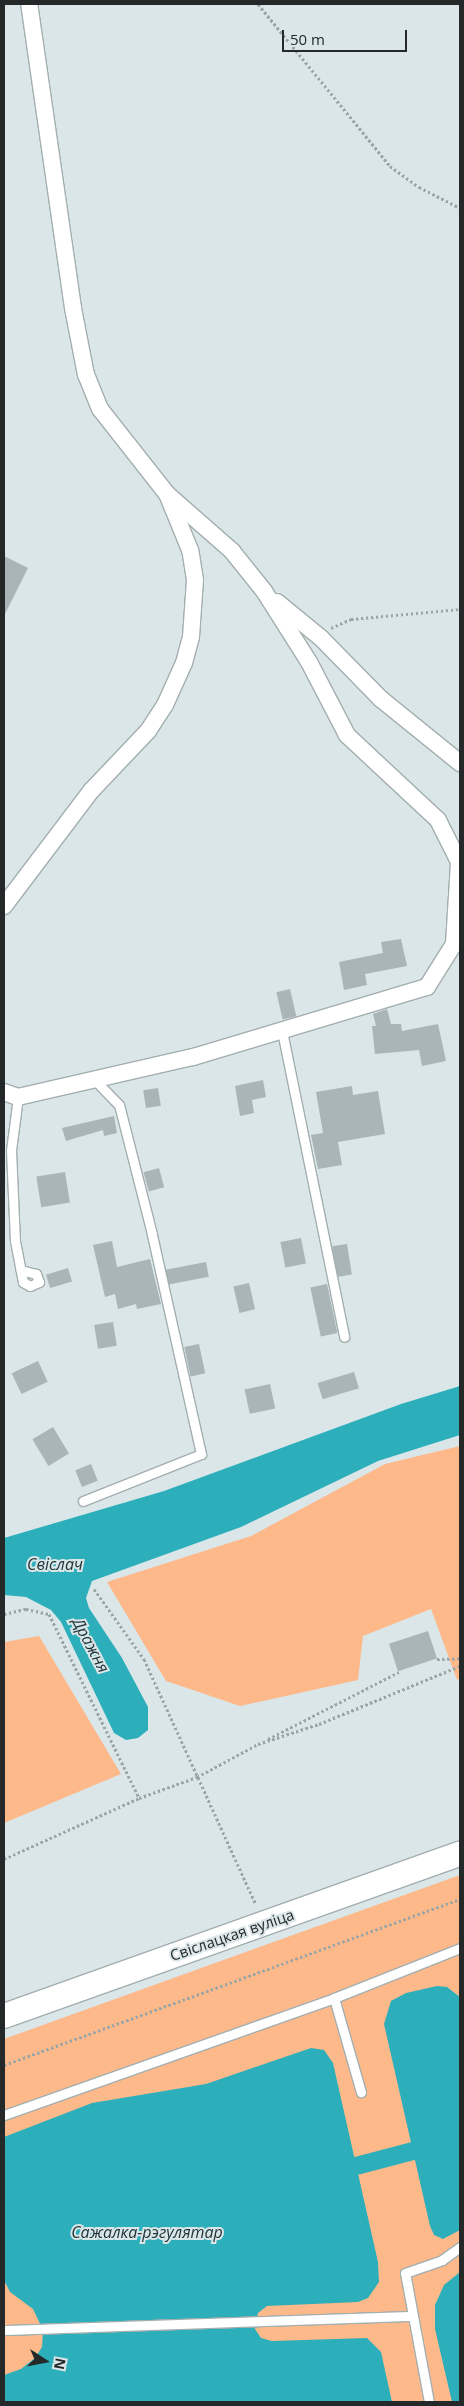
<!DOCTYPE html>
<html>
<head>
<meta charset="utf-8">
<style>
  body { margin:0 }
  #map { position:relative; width:464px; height:2406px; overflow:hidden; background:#dae6e8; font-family:"Open Sans",sans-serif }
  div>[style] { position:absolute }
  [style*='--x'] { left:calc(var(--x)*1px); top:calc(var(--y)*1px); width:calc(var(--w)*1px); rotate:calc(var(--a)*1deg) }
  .green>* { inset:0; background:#feb98b }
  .water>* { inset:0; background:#2cafbb }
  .canal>* { height:18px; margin:-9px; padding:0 9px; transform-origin:9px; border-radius:9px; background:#2cafbb }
  .building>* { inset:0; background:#aab5b7; transform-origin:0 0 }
  .path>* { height:3px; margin-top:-1.5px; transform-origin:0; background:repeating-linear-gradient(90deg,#9ba5a6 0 2.5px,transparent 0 5px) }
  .roads { filter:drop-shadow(1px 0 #a3aeaf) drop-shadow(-1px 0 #a3aeaf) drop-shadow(0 1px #a3aeaf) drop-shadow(0 -1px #a3aeaf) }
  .lane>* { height:9px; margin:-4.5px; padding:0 4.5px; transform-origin:4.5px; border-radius:4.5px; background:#fff }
  .street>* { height:16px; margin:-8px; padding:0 8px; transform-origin:8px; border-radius:8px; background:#fff }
  .secondary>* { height:24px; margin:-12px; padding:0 12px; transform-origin:12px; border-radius:12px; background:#fff }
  span { translate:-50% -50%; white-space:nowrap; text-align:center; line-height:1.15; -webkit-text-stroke:4px #dae6e8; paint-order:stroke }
  .street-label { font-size:15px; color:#242829 }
  .water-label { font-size:16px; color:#1e3336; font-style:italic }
  .frame { position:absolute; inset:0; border:5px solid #242829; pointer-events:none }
  .north { position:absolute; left:20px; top:2336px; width:50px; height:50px; -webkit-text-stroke:4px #dae6e8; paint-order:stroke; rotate:101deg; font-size:14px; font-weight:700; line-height:20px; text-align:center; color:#242829 }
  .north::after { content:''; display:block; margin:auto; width:18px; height:22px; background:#242829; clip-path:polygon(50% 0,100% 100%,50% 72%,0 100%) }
  .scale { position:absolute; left:282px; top:30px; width:125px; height:22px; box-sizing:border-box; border:2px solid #242829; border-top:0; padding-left:6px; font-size:15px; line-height:18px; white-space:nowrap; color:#242829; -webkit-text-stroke:4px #dae6e8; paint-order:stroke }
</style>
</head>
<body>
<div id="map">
  <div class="green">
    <div style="clip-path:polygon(460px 1446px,460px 1678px,457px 1680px,431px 1609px,363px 1636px,358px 1680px,240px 1706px,166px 1681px,107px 1582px,251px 1536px,385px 1464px)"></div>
    <div style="clip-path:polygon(39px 1636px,121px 1774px,4px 1823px,4px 1642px)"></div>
    <div style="clip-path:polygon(460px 1875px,460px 2402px,4px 2402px,4px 2039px)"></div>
  </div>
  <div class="water">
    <div style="clip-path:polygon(460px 1386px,460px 1435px,378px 1461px,241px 1527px,92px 1581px,86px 1598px,89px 1608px,122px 1658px,148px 1707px,148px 1730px,138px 1738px,126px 1740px,114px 1733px,61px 1622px,51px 1610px,26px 1597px,4px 1595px,4px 1538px,164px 1491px,401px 1404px)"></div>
    <div style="clip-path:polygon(437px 1986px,447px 1987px,460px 1997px,460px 2230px,443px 2239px,434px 2235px,430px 2226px,384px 2024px,391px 2001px,406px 1993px)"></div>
    <div style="clip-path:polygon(311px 2048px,324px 2050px,333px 2063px,378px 2262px,379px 2282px,368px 2298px,358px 2302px,267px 2306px,258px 2313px,255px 2329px,261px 2338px,272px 2341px,367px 2338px,381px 2352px,392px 2402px,4px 2402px,4px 2375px,21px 2369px,35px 2358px,42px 2347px,43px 2330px,33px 2309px,10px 2292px,4px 2280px,4px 2137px,92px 2103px,206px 2084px)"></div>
    <div style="clip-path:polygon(460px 2272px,460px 2402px,452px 2402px,435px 2329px,435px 2305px,444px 2285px)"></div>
  </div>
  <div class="canal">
    <div style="--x:356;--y:2166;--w:59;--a:-14.7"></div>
  </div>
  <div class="building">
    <div style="clip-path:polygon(4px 556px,28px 568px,4px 616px)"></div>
    <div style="clip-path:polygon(401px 939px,407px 966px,365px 974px,367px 985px,344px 990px,339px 962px,383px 953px,381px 942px)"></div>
    <div style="left:290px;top:989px;width:28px;height:14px;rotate:77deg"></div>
    <div style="clip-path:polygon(387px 1009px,391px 1024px,401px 1024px,402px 1031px,438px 1024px,446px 1061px,422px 1066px,419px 1050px,375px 1054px,372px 1026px,376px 1026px,373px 1014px)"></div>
    <div style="clip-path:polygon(263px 1080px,266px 1097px,252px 1100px,254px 1113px,240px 1116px,235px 1086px)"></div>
    <div style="clip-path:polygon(352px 1086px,353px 1095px,378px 1091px,385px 1134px,338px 1142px,342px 1165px,318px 1169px,311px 1135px,323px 1133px,316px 1092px)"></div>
    <div style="left:158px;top:1088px;width:18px;height:15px;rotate:81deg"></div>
    <div style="clip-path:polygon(114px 1116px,117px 1133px,104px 1136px,103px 1130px,66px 1141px,62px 1128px)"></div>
    <div style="left:159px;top:1168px;width:20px;height:16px;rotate:75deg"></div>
    <div style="left:65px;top:1172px;width:31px;height:29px;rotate:81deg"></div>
    <div style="left:301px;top:1238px;width:26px;height:21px;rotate:79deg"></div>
    <div style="clip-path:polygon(112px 1241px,117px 1267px,150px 1259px,161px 1304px,137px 1309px,136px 1304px,118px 1309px,115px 1294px,105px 1297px,93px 1245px)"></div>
    <div style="left:347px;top:1244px;width:31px;height:15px;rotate:81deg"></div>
    <div style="left:206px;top:1262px;width:15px;height:41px;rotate:79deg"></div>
    <div style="left:68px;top:1268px;width:14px;height:23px;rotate:73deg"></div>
    <div style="left:249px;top:1283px;width:27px;height:16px;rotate:77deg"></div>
    <div style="left:327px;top:1284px;width:50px;height:17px;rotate:78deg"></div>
    <div style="left:113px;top:1322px;width:24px;height:19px;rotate:81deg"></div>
    <div style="left:199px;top:1344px;width:30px;height:15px;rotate:78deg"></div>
    <div style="left:38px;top:1361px;width:23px;height:29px;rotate:65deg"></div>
    <div style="left:354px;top:1372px;width:17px;height:38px;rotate:73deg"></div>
    <div style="left:270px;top:1384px;width:25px;height:26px;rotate:78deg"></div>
    <div style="left:53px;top:1427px;width:31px;height:24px;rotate:59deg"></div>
    <div style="left:91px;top:1464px;width:18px;height:17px;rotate:68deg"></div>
    <div style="left:428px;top:1631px;width:29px;height:41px;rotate:72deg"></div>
  </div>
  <div class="path">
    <div style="--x:258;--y:4;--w:209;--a:50.8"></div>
    <div style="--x:390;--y:166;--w:36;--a:36"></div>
    <div style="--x:419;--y:187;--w:46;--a:27.1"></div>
    <div style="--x:331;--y:628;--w:22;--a:-24"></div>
    <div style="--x:351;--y:619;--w:109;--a:-5.2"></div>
    <div style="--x:94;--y:1589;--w:86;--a:54.5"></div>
    <div style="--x:144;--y:1659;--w:268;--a:65.5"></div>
    <div style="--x:4;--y:1614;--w:23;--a:-13"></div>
    <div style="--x:26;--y:1609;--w:24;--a:12"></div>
    <div style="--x:49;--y:1614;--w:205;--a:63.9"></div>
    <div style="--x:437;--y:1659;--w:23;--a:-2"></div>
    <div style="--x:268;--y:1739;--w:147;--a:-27.1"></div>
    <div style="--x:4;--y:1859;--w:148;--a:-24.3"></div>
    <div style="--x:139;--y:1798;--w:62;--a:-19.9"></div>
    <div style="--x:197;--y:1777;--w:69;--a:-28.4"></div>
    <div style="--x:258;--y:1744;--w:64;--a:-18.2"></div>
    <div style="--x:319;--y:1724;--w:152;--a:-22.4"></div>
    <div style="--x:4;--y:2065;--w:485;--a:-20"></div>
  </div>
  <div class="roads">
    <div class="lane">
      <div style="--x:282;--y:1031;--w:312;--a:78.5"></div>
      <div style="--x:18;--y:1097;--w:53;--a:97.5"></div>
      <div style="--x:11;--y:1150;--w:91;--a:87.5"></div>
      <div style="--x:15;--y:1241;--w:42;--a:79"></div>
      <div style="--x:23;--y:1282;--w:8;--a:30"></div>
      <div style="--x:30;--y:1286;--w:10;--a:-24"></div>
      <div style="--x:39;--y:1282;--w:9;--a:-111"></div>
      <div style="--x:36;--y:1274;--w:16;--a:-165"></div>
      <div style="--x:83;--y:1501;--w:127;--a:-21.7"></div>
      <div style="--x:201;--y:1454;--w:225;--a:-102.6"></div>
      <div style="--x:152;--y:1234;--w:133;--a:-104.3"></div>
      <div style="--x:119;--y:1105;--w:35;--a:-134"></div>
      <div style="--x:334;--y:1998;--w:98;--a:74"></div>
      <div style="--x:4;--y:2115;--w:350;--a:-19.5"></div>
      <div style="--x:334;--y:1998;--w:136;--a:-21.6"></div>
      <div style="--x:4;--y:2330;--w:407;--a:-2"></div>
      <div style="--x:429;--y:2402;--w:131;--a:-100.5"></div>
      <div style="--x:405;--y:2273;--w:39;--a:-19"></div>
      <div style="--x:442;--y:2260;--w:22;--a:-36"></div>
    </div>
    <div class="street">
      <div style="--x:277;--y:602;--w:57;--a:39.3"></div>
      <div style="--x:321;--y:638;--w:86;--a:45.5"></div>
      <div style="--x:381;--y:699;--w:102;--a:39"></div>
      <div style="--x:4;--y:906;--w:144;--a:-52.9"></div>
      <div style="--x:91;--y:791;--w:83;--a:-46.5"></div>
      <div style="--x:148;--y:731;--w:31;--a:-57"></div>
      <div style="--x:165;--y:705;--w:46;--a:-65.7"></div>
      <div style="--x:184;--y:663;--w:27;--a:-75"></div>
      <div style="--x:191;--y:637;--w:57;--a:-86"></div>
      <div style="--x:195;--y:580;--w:30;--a:-99"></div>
      <div style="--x:190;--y:550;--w:61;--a:-112.3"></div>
      <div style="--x:167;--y:494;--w:108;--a:-128.2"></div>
      <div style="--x:100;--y:409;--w:37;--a:-112"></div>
      <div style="--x:86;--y:375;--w:68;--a:-101"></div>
      <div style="--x:73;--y:308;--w:307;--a:-98.2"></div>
      <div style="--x:4;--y:1092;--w:15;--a:20"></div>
      <div style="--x:18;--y:1097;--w:180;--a:-12.9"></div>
      <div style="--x:193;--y:1057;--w:244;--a:-16.7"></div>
      <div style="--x:427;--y:987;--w:51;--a:-57.9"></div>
      <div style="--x:454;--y:944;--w:82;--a:-86.5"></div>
      <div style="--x:459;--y:862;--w:47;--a:-116.6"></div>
      <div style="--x:438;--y:820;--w:125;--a:-137"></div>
      <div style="--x:347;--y:735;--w:82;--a:-117.5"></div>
      <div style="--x:309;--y:662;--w:84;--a:-122.4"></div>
      <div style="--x:264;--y:591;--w:51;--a:-128.7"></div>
      <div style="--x:232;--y:551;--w:86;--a:-138.8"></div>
    </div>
    <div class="secondary">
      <div style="--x:4;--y:2016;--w:484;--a:-19.6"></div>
    </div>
  </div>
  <div class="street-label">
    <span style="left:232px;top:1935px;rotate:-19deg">Свіслацкая вуліца</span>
  </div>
  <div class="water-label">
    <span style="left:55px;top:1564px">Свіслач</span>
    <span style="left:91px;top:1645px;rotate:62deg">Дражня</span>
    <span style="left:147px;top:2232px">Сажалка-рэгулятар</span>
  </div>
  <div class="frame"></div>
  <div class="north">N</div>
  <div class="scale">50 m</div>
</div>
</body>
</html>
